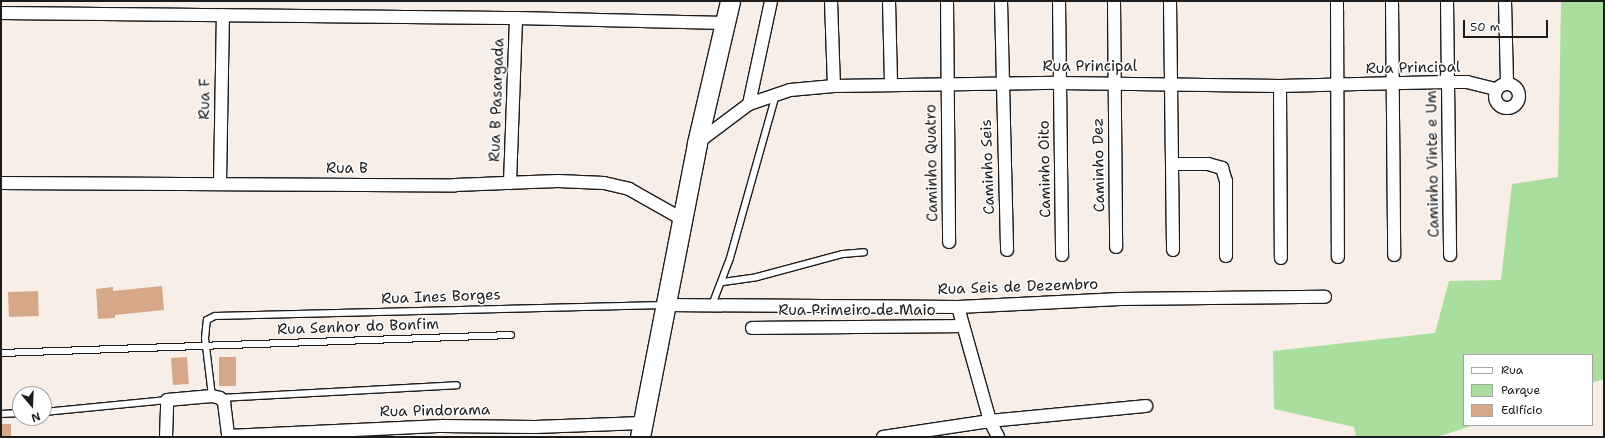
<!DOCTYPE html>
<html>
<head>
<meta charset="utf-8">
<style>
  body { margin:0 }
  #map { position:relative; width:1605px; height:438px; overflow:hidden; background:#f7eee7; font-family:"Shantell Sans",sans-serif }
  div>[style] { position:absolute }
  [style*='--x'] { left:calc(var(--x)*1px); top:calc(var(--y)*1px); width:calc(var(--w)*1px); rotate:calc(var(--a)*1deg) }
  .green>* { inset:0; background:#aade9f }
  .building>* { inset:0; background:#d7a888; transform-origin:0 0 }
  .roads { filter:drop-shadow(1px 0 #1c1c1c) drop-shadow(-1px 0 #1c1c1c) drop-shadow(0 1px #1c1c1c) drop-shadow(0 -1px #1c1c1c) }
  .service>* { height:6px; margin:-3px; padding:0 3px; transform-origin:3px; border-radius:3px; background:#fff }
  .minor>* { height:12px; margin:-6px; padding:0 6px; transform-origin:6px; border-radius:6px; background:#fff }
  .minor>.ring { margin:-6px; padding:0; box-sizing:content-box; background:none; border:12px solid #fff; border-radius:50% }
  .primary>* { height:19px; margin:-9.5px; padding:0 9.5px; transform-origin:9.5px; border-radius:9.5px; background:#fff }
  span { translate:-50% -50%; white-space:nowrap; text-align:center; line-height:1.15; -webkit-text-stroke:3px #fff; paint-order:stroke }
  .street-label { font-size:15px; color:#1c1c1c }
  .frame { position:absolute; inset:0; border:2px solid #1c1c1c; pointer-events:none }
  .legend { position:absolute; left:1463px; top:354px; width:130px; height:72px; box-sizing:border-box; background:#fff; border:1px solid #a4a4a4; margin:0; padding:5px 7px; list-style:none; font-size:12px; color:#1c1c1c }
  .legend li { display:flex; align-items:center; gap:8px; height:20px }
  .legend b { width:20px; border:1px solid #a4a4a4 }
  .north { position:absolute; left:12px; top:386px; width:40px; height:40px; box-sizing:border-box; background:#fff; border:1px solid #a4a4a4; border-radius:50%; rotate:161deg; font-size:11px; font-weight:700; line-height:16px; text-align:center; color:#1c1c1c }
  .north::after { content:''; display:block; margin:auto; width:14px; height:18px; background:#1c1c1c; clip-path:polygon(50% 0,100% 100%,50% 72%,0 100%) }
  .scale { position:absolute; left:1463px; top:20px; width:85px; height:18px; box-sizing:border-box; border:2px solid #1c1c1c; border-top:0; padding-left:5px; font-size:12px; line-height:14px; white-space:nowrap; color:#1c1c1c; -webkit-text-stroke:3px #fff; paint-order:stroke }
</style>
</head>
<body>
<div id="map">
  <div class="green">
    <div style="clip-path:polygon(1561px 1px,1604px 1px,1604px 379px,1592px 383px,1592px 355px,1464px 355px,1464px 425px,1474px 425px,1437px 437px,1356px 437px,1354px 427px,1274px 409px,1273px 351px,1435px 333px,1449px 281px,1501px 280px,1512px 184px,1558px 177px)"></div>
  </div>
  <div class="building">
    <div style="clip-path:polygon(162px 286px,164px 310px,115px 315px,115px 318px,98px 319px,96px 289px,113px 287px,113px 291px)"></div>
    <div style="left:38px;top:291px;width:25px;height:30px;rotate:88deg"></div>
    <div style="left:187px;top:357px;width:27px;height:16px;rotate:86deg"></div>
    <div style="left:219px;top:357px;width:17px;height:29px"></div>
    <div style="left:11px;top:424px;width:13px;height:10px;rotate:90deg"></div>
  </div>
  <div class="roads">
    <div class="service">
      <div style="--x:723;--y:282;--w:34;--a:-8"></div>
      <div style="--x:757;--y:277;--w:89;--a:-15"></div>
      <div style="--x:843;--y:254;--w:21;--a:-5"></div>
      <div style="--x:712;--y:305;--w:50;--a:-69"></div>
      <div style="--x:730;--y:258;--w:170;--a:-74.3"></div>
      <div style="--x:1;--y:353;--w:510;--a:-2.02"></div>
      <div style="--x:212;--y:396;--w:58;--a:-96.9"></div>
      <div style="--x:205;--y:338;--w:18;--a:-84"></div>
      <div style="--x:207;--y:320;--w:9;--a:-27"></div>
      <div style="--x:215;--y:316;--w:449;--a:-1.4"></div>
      <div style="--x:220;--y:398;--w:237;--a:-3.1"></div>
      <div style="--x:44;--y:412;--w:124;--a:-5.6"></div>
      <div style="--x:1;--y:414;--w:19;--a:-3"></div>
    </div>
    <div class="minor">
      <div style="--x:831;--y:1;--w:85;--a:88"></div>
      <div style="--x:889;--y:1;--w:83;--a:88.6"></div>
      <div style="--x:947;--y:1;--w:241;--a:89.5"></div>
      <div style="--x:1001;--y:1;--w:249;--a:88.6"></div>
      <div style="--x:1059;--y:1;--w:254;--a:89.3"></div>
      <div style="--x:1114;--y:1;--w:246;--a:89.5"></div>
      <div style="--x:1170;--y:1;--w:249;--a:89.3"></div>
      <div style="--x:1337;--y:1;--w:256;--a:89.8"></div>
      <div style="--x:1392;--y:1;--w:254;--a:89.5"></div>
      <div style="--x:1447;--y:1;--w:254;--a:89.3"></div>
      <div style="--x:1505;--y:1;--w:82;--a:88.6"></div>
      <div style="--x:1;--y:13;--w:515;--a:0.56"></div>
      <div style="--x:516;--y:18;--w:209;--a:1.4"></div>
      <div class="ring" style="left:1495px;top:84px;width:12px;height:12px"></div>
      <div style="--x:1280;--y:86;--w:172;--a:89.7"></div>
      <div style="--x:749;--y:104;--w:105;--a:-77.9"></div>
      <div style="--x:697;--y:143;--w:65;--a:-36.9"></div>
      <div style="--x:749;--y:104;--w:43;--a:-18.9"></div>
      <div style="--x:790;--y:90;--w:44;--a:-5.2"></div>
      <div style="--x:834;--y:86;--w:225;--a:-0.8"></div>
      <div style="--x:1059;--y:83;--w:221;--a:0.8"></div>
      <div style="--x:1280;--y:86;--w:167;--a:-1.4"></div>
      <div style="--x:1447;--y:82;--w:20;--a:0"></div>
      <div style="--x:1467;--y:82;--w:30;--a:14"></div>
      <div style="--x:1172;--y:164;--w:36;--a:0"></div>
      <div style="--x:1208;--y:164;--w:15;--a:16"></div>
      <div style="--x:1222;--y:168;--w:14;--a:73"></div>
      <div style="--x:1226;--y:181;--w:75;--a:90"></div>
      <div style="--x:1;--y:183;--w:454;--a:0.3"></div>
      <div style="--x:455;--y:185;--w:103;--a:-2.2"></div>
      <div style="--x:558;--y:181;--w:46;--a:2.5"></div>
      <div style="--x:604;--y:183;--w:26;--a:13"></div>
      <div style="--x:629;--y:189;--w:63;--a:29.4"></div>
      <div style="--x:220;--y:183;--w:168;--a:-89"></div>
      <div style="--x:510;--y:183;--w:165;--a:-87.9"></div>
      <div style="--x:668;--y:305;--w:290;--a:0.4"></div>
      <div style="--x:958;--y:307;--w:162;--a:-2.8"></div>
      <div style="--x:1120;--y:299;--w:205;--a:-0.6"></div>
      <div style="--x:958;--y:307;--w:118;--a:74.3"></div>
      <div style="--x:990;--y:421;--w:18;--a:63"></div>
      <div style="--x:752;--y:328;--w:211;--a:-0.5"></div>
      <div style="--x:228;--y:436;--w:215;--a:-2.7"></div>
      <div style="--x:443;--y:426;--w:92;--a:0.6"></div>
      <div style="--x:535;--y:427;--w:108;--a:-2.1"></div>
      <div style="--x:166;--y:437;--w:37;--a:-88"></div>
      <div style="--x:167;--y:400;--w:45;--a:-5.1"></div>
      <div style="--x:212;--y:396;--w:8;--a:14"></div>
      <div style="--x:220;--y:398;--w:6;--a:45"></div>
      <div style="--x:224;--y:402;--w:35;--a:83"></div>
      <div style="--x:883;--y:437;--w:108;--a:-8.5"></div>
      <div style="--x:990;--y:421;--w:157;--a:-5.5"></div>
    </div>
    <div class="primary">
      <div style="--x:640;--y:437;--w:299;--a:-79"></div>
      <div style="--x:697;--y:143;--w:146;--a:-76.9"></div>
    </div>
  </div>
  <div class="street-label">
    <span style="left:1090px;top:67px">Rua Principal</span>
    <span style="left:1413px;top:68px;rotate:-1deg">Rua Principal</span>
    <span style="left:205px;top:99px;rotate:-89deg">Rua F</span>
    <span style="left:497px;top:100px;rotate:-88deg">Rua B Pasargada</span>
    <span style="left:932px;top:163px;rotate:-91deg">Caminho Quatro</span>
    <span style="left:1433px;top:164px;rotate:-91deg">Caminho Vinte e Um</span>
    <span style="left:1099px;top:165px;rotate:-91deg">Caminho Dez</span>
    <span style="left:988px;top:167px;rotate:-92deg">Caminho Seis</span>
    <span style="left:347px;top:169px">Rua B</span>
    <span style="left:1045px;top:169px;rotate:-91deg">Caminho Oito</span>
    <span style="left:1018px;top:287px;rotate:-2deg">Rua Seis de Dezembro</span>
    <span style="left:441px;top:297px;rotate:-2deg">Rua Ines Borges</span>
    <span style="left:857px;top:311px">Rua Primeiro de Maio</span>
    <span style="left:358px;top:327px;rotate:-2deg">Rua Senhor do Bonfim</span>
    <span style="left:435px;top:411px;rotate:-1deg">Rua Pindorama</span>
  </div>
  <div class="frame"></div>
  <ul class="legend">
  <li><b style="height:5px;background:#fff"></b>Rua</li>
  <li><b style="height:11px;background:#aade9f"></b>Parque</li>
  <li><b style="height:11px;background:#d7a888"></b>Edifício</li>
  </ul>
  <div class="north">N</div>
  <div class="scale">50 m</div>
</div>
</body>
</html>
